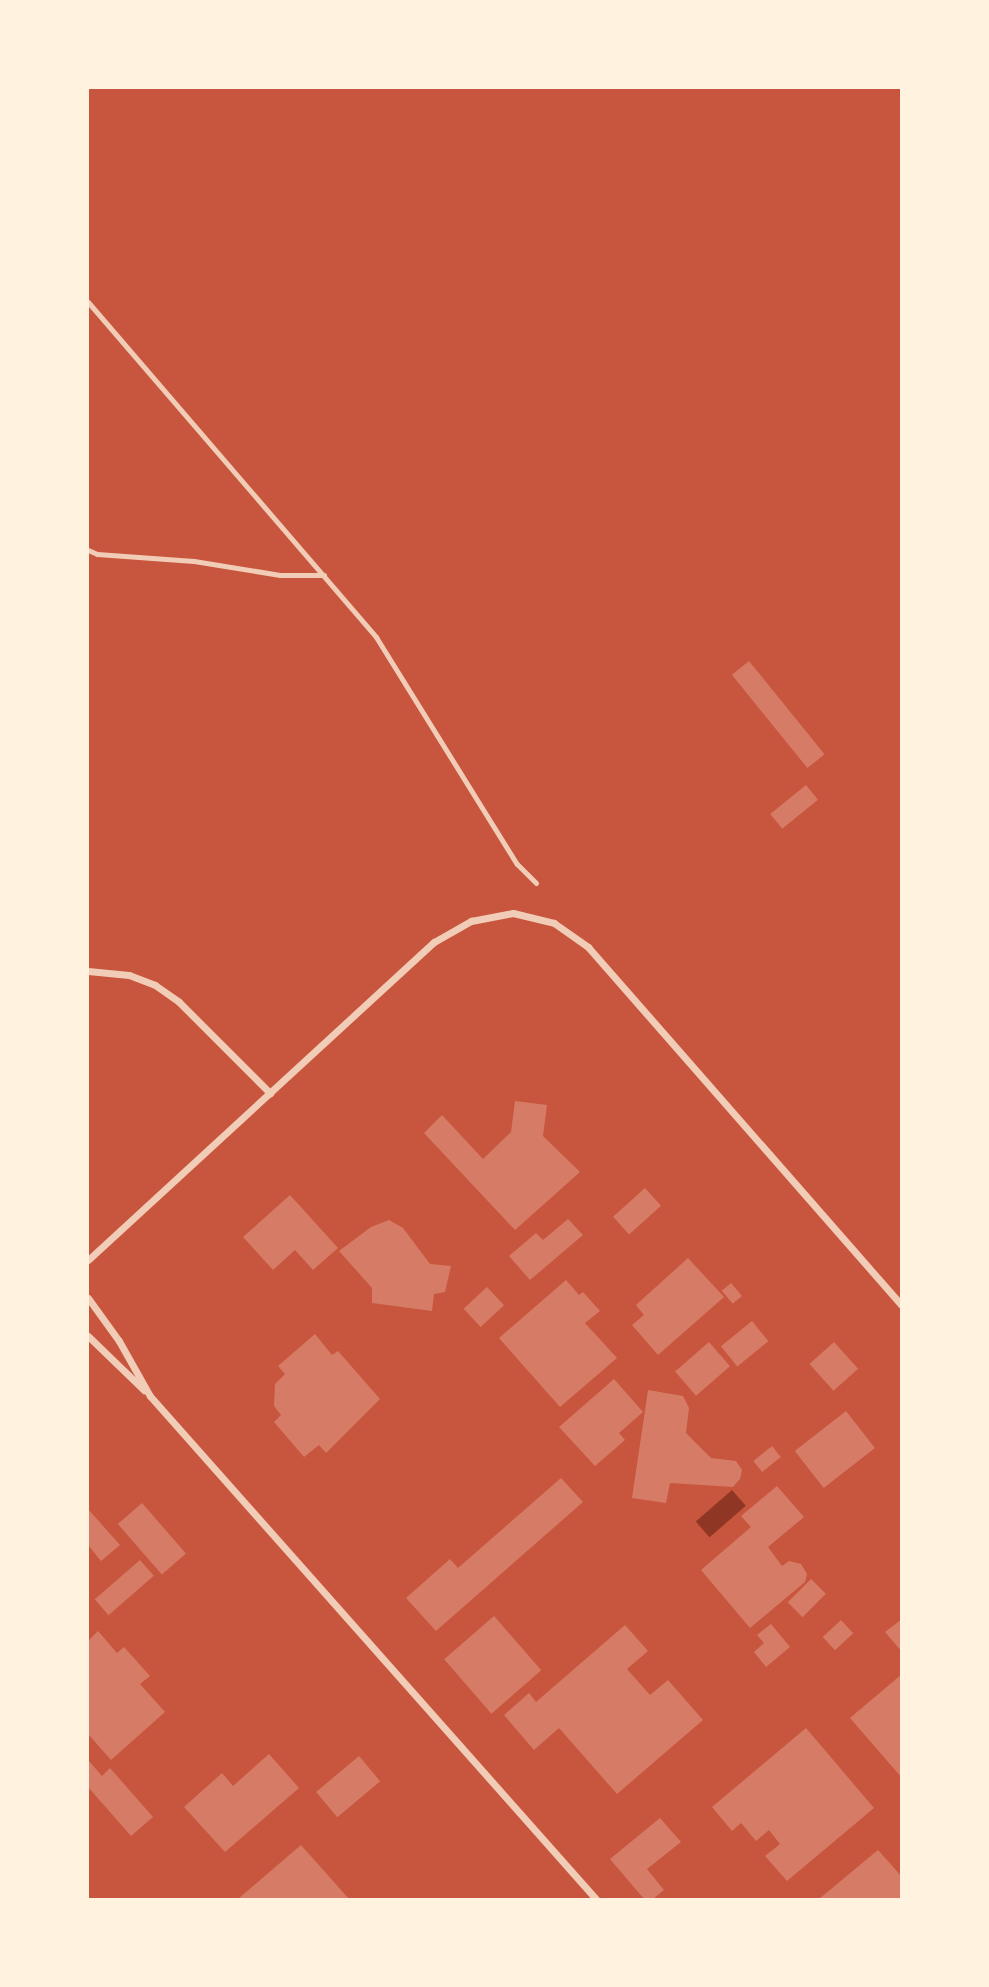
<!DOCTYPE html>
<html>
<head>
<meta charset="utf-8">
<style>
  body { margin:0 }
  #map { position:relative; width:989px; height:1987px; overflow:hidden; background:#c8553d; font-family:Quicksand,sans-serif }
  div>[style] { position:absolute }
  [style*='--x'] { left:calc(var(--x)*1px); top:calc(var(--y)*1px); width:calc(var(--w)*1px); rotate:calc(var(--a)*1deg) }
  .water>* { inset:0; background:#8f3625; transform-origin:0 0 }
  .building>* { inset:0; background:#d67c66; transform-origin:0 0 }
  .service>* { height:5px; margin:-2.5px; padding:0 2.5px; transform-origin:2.5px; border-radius:2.5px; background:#f1ccb7 }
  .minor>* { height:7px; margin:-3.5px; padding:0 3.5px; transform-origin:3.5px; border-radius:3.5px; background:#f1ccb7 }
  span { translate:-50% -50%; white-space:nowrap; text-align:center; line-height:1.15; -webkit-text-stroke:7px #fff3e0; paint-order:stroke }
  .frame { position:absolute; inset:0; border:89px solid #fff3e0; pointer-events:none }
</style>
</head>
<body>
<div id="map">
  <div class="water">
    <div style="left:732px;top:1490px;width:21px;height:48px;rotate:49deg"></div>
  </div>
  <div class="building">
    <div style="left:749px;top:661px;width:120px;height:22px;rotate:51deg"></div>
    <div style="left:806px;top:785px;width:19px;height:46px;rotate:51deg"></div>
    <div style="clip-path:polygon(515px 1101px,547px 1105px,543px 1136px,580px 1172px,515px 1230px,424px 1133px,442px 1115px,483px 1159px,511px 1132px)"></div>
    <div style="left:645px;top:1188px;width:24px;height:43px;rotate:48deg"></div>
    <div style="clip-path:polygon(290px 1195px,338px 1248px,313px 1270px,295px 1250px,273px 1270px,243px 1237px)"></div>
    <div style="clip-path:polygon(568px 1219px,583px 1235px,530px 1280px,509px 1256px,536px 1233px,543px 1240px)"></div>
    <div style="clip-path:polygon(389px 1220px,403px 1228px,430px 1264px,451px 1266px,445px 1292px,434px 1294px,432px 1311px,372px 1303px,372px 1288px,339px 1251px,371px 1227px)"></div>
    <div style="clip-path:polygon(688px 1258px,724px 1297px,658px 1355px,632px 1325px,644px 1315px,636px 1305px)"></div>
    <div style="clip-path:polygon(566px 1280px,579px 1295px,583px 1292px,600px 1311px,585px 1323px,617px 1358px,560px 1407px,499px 1338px)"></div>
    <div style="left:731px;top:1283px;width:17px;height:12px;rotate:50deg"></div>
    <div style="left:487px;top:1287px;width:25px;height:32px;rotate:47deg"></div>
    <div style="left:752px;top:1321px;width:26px;height:40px;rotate:51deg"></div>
    <div style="clip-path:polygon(315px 1334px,332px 1355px,338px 1351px,380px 1399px,326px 1453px,319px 1445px,304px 1457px,274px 1422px,281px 1415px,274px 1406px,275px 1384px,285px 1374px,278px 1366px)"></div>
    <div style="left:709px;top:1342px;width:32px;height:45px;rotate:49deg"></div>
    <div style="left:834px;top:1342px;width:36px;height:33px;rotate:48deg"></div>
    <div style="clip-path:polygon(614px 1379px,643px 1412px,619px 1433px,625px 1440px,595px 1466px,559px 1427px)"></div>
    <div style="clip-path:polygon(648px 1390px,683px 1396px,689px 1408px,686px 1433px,711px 1458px,736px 1461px,742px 1470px,740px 1479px,733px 1487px,670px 1483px,666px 1503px,632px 1498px)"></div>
    <div style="left:846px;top:1411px;width:47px;height:65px;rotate:52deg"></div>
    <div style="left:772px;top:1446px;width:14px;height:24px;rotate:51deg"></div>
    <div style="clip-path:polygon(561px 1478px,583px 1502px,436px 1631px,406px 1598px,450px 1559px,458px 1568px)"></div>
    <div style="clip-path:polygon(777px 1486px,804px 1517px,768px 1547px,782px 1566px,789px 1561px,801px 1564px,807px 1574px,805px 1582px,750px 1628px,701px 1570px,751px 1527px,741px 1516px)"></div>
    <div style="left:142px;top:1503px;width:67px;height:32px;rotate:49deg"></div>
    <div style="clip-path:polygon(88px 1509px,120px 1545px,101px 1561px,88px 1545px)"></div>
    <div style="left:140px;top:1560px;width:21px;height:60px;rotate:49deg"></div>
    <div style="left:811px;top:1579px;width:21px;height:33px;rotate:45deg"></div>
    <div style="left:494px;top:1616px;width:72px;height:66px;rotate:49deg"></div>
    <div style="clip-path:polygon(902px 1619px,902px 1652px,885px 1632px)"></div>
    <div style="left:841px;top:1620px;width:18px;height:25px;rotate:47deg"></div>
    <div style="clip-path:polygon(771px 1624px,790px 1647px,766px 1667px,754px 1652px,764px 1643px,757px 1635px)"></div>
    <div style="clip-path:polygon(625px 1625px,648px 1651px,627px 1669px,650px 1695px,668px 1680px,703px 1720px,617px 1794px,559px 1728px,534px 1750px,504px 1715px,529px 1693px,536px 1702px)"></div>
    <div style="clip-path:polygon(98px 1631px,117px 1653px,124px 1647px,150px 1676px,140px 1684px,165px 1712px,111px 1760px,88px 1734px,88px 1641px)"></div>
    <div style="clip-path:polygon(902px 1674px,902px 1778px,850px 1718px)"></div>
    <div style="clip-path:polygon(806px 1728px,874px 1808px,787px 1881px,765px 1856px,780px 1844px,769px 1830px,756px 1841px,741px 1823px,732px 1831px,712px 1807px)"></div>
    <div style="clip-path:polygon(269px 1754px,299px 1788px,225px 1852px,184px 1807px,222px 1773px,233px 1786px)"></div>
    <div style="left:359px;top:1756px;width:33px;height:56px;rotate:50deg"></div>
    <div style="clip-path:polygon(88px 1760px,102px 1776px,110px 1768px,153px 1817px,131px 1836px,88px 1787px)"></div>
    <div style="clip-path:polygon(660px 1818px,681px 1842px,647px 1869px,664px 1890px,653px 1899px,644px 1899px,610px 1859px)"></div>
    <div style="clip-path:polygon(301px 1845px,349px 1899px,238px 1899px)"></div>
    <div style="clip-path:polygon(878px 1850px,902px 1877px,902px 1899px,819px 1899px)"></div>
  </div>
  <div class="service">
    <div style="--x:88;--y:302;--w:442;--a:49.3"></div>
    <div style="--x:376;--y:637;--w:267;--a:58.2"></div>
    <div style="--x:517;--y:864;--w:27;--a:45"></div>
    <div style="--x:88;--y:550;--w:10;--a:24"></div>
    <div style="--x:97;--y:554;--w:97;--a:4.1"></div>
    <div style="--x:194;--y:561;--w:87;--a:9.2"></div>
    <div style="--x:280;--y:575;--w:44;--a:0"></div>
  </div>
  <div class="minor">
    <div style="--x:88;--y:971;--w:41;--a:5.6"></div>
    <div style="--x:129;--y:975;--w:28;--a:21"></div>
    <div style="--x:155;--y:985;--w:29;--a:35"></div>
    <div style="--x:179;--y:1002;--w:129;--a:45"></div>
    <div style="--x:88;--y:1260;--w:470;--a:-42.6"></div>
    <div style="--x:434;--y:942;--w:43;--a:-29.6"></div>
    <div style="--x:471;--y:921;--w:43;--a:-10.8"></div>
    <div style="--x:513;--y:913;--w:42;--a:13.7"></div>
    <div style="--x:554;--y:923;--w:42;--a:35.2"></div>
    <div style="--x:588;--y:947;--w:477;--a:48.8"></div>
    <div style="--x:88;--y:1298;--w:53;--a:54.2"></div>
    <div style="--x:119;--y:1341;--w:63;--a:60.6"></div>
    <div style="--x:150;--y:1396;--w:672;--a:48.44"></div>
    <div style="--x:88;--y:1336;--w:78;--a:44"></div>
  </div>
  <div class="frame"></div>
</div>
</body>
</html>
